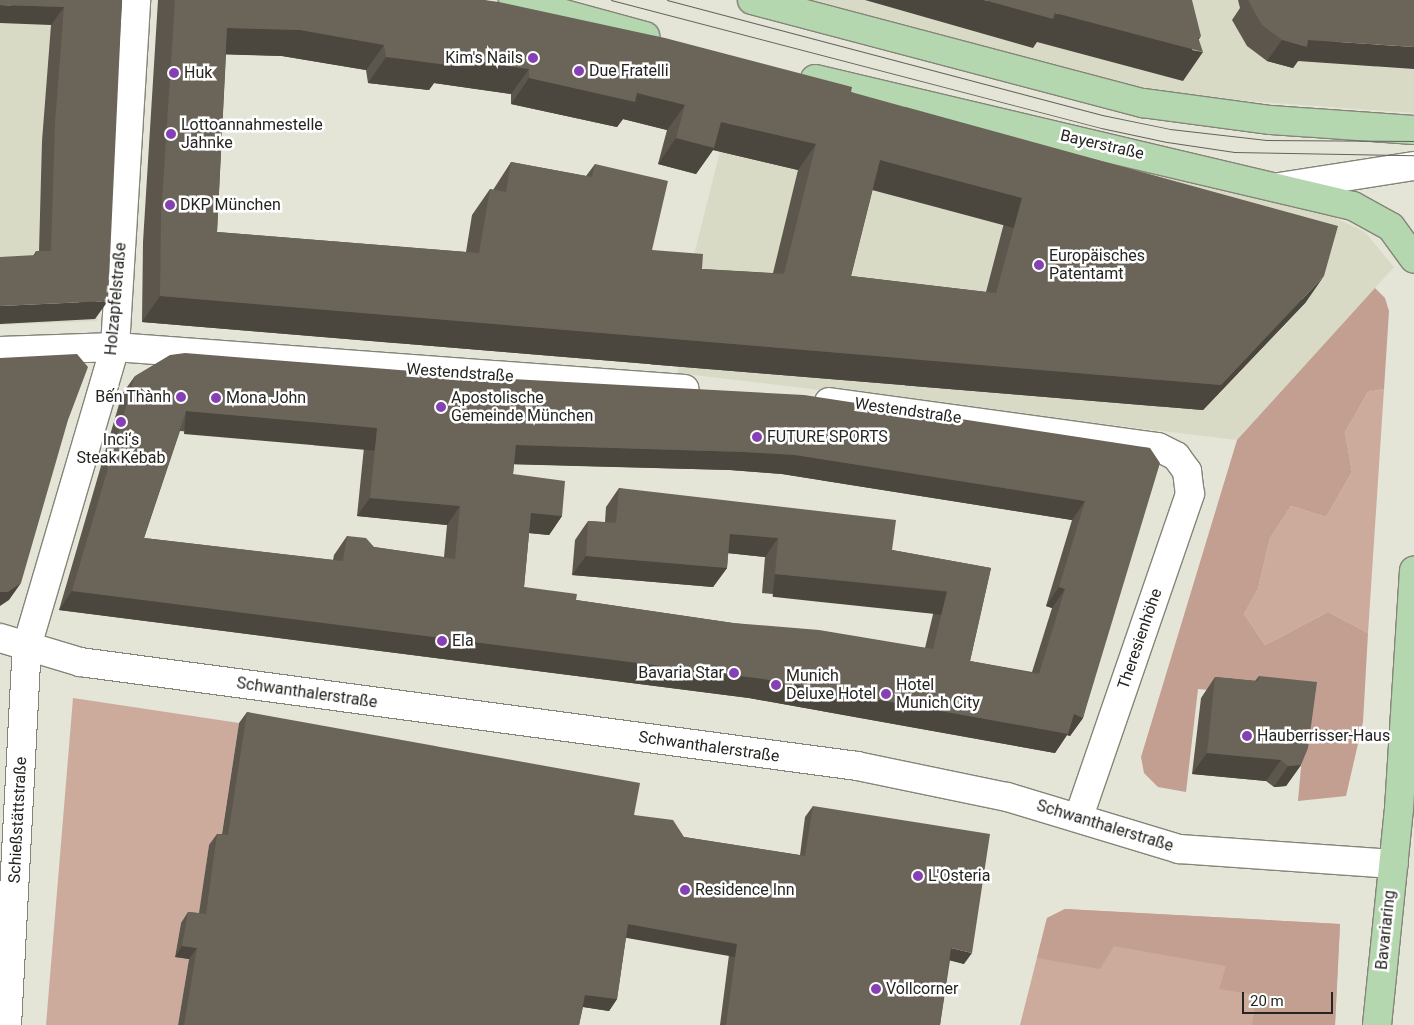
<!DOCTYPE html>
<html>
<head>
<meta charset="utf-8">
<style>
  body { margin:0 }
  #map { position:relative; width:1414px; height:1025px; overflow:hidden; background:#e4e4d7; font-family:Roboto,sans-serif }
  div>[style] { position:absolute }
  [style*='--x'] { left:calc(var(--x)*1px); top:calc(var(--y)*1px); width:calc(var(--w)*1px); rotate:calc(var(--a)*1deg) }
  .built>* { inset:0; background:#d8dac6 }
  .green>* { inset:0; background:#ccab9d }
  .forest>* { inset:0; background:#c29f90 }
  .roads { filter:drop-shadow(1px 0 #848578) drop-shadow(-1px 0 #848578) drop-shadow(0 1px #848578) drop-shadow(0 -1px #848578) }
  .minor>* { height:28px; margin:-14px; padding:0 14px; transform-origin:14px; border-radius:14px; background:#fff }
  .major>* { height:28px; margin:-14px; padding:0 14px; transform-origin:14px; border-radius:14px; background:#b4d7af }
  .tram>* { height:1px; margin:-0.5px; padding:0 0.5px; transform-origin:0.5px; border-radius:0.5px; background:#63635c }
  .wall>* { inset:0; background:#5c564d }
  .shaded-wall>* { inset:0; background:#4b463e; transform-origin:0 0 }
  .building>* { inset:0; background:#6b6459 }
  .dots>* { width:14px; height:14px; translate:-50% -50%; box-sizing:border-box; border:2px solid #fff; border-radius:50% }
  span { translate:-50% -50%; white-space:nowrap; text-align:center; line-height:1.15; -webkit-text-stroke:5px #fff; paint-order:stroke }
  .poi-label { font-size:16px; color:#242520 }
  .right { translate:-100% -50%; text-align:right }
  .left { translate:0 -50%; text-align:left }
  .street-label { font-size:16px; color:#242520 }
  .scale { position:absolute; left:1242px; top:992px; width:91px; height:22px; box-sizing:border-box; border:2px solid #242520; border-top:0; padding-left:6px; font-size:15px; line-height:18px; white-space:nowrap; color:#242520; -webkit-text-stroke:4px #fff; paint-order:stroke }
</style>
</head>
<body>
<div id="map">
  <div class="built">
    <div style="clip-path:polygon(0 0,117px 0,97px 321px,0 325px)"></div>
    <div style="clip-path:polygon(800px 0,1414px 0,1414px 113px,1164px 95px)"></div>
    <div style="clip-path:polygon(740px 72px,1333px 217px,1365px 232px,1394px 267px,1237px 440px,678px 373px,684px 295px)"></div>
  </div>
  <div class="green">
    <div style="clip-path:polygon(1384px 389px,1368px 633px,1328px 612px,1265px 645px,1244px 614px,1258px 589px,1270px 538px,1291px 506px,1326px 517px,1352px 472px,1345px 432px,1368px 392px)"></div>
    <div style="clip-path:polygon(73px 698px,239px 723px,220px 846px,209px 845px,198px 925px,181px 923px,175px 957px,189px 959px,178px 1025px,46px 1025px)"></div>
    <div style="clip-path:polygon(1065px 909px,1340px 924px,1335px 1025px,1020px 1025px,1047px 918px)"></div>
  </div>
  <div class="forest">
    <div style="clip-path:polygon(1375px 288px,1385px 298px,1389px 311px,1384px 389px,1368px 392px,1345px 432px,1352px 472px,1326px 517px,1291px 506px,1270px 538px,1258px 589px,1244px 614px,1265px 645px,1328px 612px,1368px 633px,1363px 722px,1346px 796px,1298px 801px,1307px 700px,1198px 689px,1186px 792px,1158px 787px,1144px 773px,1141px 757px,1237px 440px)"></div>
    <div style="clip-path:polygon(1065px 909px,1340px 924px,1335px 1025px,1252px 1025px,1257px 995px,1219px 989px,1226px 966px,1114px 946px,1100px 969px,1037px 958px,1047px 918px)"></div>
  </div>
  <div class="roads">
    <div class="minor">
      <div style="--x:1280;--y:187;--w:136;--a:-8.9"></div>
      <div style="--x:0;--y:351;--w:115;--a:-2"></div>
      <div style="--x:115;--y:347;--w:571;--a:4.22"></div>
      <div style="--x:829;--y:402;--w:332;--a:7.8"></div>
      <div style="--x:1158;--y:447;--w:20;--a:27"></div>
      <div style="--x:1176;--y:456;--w:19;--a:54"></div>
      <div style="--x:1187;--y:471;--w:23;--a:83"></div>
      <div style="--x:1190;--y:494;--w:342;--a:109"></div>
      <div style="--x:0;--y:638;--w:84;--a:16.7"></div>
      <div style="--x:80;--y:662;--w:784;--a:7.62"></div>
      <div style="--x:857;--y:766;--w:153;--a:11.7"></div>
      <div style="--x:1007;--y:797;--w:180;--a:16.8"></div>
      <div style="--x:1179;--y:849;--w:215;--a:4"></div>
      <div style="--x:7;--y:1025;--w:380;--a:-87"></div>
      <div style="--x:27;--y:646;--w:312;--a:-73.6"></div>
      <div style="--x:115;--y:347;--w:348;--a:-86.5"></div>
    </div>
    <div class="major">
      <div style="--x:513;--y:0;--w:137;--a:15.3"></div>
      <div style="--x:752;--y:0;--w:404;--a:14.8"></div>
      <div style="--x:1143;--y:103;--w:129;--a:7.6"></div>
      <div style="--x:1271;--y:120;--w:143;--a:4"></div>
      <div style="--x:815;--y:79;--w:553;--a:13.28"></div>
      <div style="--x:1353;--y:206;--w:43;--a:28.9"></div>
      <div style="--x:1391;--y:227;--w:39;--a:54"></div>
      <div style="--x:1377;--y:1025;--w:217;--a:-84.2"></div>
      <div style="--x:1399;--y:809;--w:239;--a:-86.4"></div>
    </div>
  </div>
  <div class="tram">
    <div style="--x:611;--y:0;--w:506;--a:14.64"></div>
    <div style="--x:1101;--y:128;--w:67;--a:12"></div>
    <div style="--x:1167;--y:142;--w:68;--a:8.5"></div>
    <div style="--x:1234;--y:152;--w:180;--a:1"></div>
    <div style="--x:667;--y:0;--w:450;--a:14.8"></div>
    <div style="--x:1102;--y:115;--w:69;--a:11.6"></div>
    <div style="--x:1170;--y:129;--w:97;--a:6.5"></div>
    <div style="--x:1266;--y:140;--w:148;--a:0.4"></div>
  </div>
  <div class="wall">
    <div style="clip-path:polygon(0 0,122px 0,95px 319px,33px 256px,36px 251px,39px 251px,42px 141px,51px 25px)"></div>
    <div style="clip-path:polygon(evenodd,158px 0,484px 0,851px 92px,1306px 302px,1203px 410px,142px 322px,143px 242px,158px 0,226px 54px,282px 56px,366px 70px,368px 83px,429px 90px,434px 83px,511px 94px,511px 104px,617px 127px,623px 119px,667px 130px,658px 164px,696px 174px,713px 150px,798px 170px,773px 273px,702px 269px,652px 250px,595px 164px,586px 176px,511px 162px,493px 190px,490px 189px,472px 215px,466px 252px,217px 232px,226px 54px,158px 0,873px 188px,1004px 223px,986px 292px,851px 276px,873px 188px)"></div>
    <div style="clip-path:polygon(1238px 0,1414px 0,1298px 61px,1293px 68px,1267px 61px,1247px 46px,1232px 20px,1240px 8px)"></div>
    <div style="clip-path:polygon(evenodd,135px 376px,1150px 448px,1083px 718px,1070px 736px,1067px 735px,1055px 753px,749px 698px,59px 610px,122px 394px,135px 376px,180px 431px,364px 447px,357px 516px,447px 525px,444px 557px,374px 547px,347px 536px,334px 555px,333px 560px,144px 538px,180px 431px,135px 376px,514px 464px,730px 470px,782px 474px,1072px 520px,1046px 606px,1052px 608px,1032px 672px,970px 661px,991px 568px,892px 550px,619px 488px,606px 507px,605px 522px,588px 521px,575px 540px,572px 575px,713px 587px,727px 568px,728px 553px,765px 557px,762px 593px,934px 610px,925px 648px,733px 623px,576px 600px,524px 587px,529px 533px,549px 535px,562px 516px,513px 474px,514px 464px)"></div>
    <div style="clip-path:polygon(1259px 676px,1301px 765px,1286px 786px,1274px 787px,1266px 781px,1192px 774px,1201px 698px,1215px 677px,1255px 681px)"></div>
    <div style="clip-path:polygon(247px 712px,634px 815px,684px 837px,800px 855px,805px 817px,813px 806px,964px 964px,950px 960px,940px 1025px,720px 1025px,729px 955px,626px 937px,617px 999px,609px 1011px,583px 1007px,579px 1025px,178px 1025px,189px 959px,175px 957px,181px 923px,188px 912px,199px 913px,209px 845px,217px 834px,222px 834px,239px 723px)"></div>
  </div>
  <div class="shaded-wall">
    <div style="clip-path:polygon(865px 0,984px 0,1055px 13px,1198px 37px,1201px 36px,1192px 50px,1203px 52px,1183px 81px,1037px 42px,1033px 48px)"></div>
    <div style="clip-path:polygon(0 5px,64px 7px,51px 25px,0 23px)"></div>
    <div style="clip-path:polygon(227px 28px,300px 30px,384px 45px,366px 70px,282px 56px,209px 54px)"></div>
    <div style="clip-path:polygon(1282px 40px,1308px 40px,1414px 47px,1414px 69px,1298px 61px,1293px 68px,1267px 61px)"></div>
    <div style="clip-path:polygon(386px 57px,448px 57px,529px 69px,511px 94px,434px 83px,429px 90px,368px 83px)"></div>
    <div style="clip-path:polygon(529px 78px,637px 93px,685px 105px,667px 130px,623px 119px,617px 127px,511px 104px)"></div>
    <div style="clip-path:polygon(721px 122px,816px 144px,798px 170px,713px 150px,696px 174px,658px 164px,676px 138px)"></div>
    <div style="left:880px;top:160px;width:147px;height:31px;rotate:15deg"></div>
    <div style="clip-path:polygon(1324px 276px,1306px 302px,1203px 410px,142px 322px,160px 296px,1221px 385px)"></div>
    <div style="clip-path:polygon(108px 301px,95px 319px,0 324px,0 306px)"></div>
    <div style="left:186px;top:411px;width:192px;height:23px;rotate:5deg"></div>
    <div style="clip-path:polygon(516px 445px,744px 452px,795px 455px,1085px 501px,1072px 520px,782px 474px,730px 470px,503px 464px)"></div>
    <div style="clip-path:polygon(370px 498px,460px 506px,447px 525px,357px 516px)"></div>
    <div style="clip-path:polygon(531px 513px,562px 516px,549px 535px,518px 532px)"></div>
    <div style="clip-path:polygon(730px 534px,778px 538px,765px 557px,717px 552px)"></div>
    <div style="clip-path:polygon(586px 556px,727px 568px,713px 587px,572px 575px)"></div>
    <div style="left:775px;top:574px;width:173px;height:23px;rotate:6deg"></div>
    <div style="clip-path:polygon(21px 583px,9px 600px,0 606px,0 592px)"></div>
    <div style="clip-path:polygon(1059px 587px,1065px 589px,1052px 608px,1046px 606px)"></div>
    <div style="clip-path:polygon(72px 591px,1074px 714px,1083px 718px,1070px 736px,1067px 735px,1055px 753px,749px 698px,59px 610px)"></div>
    <div style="clip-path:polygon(1207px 753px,1281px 760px,1266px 781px,1192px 774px)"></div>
    <div style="clip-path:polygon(1301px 765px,1286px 786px,1274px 787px,1288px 766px)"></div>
    <div style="left:628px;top:924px;width:111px;height:14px;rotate:10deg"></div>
    <div style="clip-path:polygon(182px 946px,197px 948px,189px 959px,175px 957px)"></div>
    <div style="clip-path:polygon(951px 948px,972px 953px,964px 964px,944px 959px)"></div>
    <div style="clip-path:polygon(585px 995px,617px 999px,609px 1011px,577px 1006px)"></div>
  </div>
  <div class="building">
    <div style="clip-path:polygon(0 0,122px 0,108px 301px,0 306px,0 257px,36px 255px,36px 251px,51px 251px,55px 123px,64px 7px,0 5px)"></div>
    <div style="clip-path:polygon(evenodd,175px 0,484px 0,499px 2px,665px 38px,852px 87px,851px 92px,1338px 226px,1324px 276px,1221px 385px,160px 296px,161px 217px,175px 0,227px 28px,300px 30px,384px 45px,386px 57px,447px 65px,448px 57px,529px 69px,529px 78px,635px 102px,637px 93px,685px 105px,676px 138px,714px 148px,721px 122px,816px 144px,784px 274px,702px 269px,703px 254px,652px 250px,668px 181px,595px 164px,592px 177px,511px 162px,506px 192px,490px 189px,479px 253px,217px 232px,227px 28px,175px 0,880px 160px,1022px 198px,996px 293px,851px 276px,880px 160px)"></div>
    <div style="clip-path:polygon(984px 0,1192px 0,1201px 36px,1198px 37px,1203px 52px,1055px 13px,1053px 19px)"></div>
    <div style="clip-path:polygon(1248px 0,1414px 0,1414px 47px,1308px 40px,1307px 47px,1282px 40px,1262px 25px)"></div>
    <div style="clip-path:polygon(evenodd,185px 353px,512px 379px,804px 395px,1150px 448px,1160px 463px,1083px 718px,1074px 714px,1068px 734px,763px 679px,72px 591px,135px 376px,170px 355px,185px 353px,186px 411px,377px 428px,370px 498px,460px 506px,455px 559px,374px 547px,366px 538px,347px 536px,343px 561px,144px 538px,186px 411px,185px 353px,516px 445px,744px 452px,795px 455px,1085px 501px,1059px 587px,1065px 589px,1039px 674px,970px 661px,991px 568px,892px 550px,896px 520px,619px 488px,616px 523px,588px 521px,586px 556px,727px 568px,730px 534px,778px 538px,775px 574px,947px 591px,933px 649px,819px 630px,733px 623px,576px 600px,577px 594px,524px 587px,531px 513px,562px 516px,565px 481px,513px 474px,516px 445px)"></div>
    <div style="clip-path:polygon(77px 354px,88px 367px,68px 420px,21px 583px,8px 592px,0 592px,0 358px)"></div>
    <div style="clip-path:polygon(1259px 676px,1317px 682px,1308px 748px,1301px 765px,1288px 766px,1281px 760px,1207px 753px,1215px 677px,1258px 681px)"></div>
    <div style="clip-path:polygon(247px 712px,640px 783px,634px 815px,673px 820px,684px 837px,805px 856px,813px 806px,990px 834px,972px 953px,951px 948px,940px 1025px,726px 1025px,737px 944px,628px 924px,617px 999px,585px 995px,579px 1025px,184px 1025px,197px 948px,182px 946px,188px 912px,206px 914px,217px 834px,228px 835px)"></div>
  </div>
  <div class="dots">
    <div style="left:533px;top:58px;background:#8540b3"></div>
    <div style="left:579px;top:71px;background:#8540b3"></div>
    <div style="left:174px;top:73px;background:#8540b3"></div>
    <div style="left:171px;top:134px;background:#8540b3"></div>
    <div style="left:170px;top:205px;background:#8540b3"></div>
    <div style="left:1039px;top:265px;background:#8540b3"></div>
    <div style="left:181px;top:397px;background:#8540b3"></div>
    <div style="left:216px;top:398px;background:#8540b3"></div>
    <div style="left:441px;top:407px;background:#8540b3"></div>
    <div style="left:121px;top:422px;background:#8540b3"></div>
    <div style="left:757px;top:437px;background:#8540b3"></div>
    <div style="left:442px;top:641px;background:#8540b3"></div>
    <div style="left:734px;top:673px;background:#8540b3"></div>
    <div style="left:776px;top:685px;background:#8540b3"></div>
    <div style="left:886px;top:694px;background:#8540b3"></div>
    <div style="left:1247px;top:736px;background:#8540b3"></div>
    <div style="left:918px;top:876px;background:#8540b3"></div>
    <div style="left:685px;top:890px;background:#8540b3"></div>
    <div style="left:876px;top:989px;background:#8540b3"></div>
  </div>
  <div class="poi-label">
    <span class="right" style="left:523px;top:58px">Kim's Nails</span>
    <span class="left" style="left:589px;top:71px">Due Fratelli</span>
    <span class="left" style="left:184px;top:73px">Huk</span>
    <span class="left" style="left:181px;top:134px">Lottoannahmestelle<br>Jahnke</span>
    <span class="left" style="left:180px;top:205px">DKP München</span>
    <span class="left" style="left:1049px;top:265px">Europäisches<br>Patentamt</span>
    <span class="right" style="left:171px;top:397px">Bến Thành</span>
    <span class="left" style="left:226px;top:398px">Mona John</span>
    <span class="left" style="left:451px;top:407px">Apostolische<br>Gemeinde München</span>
    <span class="left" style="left:767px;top:437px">FUTURE SPORTS</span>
    <span style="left:121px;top:449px">Inci‘s<br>Steak Kebab</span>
    <span class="left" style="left:452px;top:641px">Ela</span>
    <span class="right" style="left:724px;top:673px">Bavaria Star</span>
    <span class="left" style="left:786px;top:685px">Munich<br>Deluxe Hotel</span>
    <span class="left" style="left:896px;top:694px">Hotel<br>Munich City</span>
    <span class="left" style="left:1257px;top:736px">Hauberrisser-Haus</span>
    <span class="left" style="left:928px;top:876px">L'Osteria</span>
    <span class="left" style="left:695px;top:890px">Residence Inn</span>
    <span class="left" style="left:886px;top:989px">Vollcorner</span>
  </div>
  <div class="street-label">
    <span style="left:1102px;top:145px;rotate:13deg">Bayerstraße</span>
    <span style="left:116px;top:299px;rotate:-85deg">Holzapfelstraße</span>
    <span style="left:460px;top:373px;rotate:4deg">Westendstraße</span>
    <span style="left:908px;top:411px;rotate:8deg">Westendstraße</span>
    <span style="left:1140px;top:639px;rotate:-71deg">Theresienhöhe</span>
    <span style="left:307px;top:693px;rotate:8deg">Schwanthalerstraße</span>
    <span style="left:709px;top:747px;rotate:8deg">Schwanthalerstraße</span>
    <span style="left:18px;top:820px;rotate:-87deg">Schießstättstraße</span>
    <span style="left:1105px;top:826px;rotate:17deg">Schwanthalerstraße</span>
    <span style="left:1386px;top:930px;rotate:-84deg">Bavariaring</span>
  </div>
  <div class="scale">20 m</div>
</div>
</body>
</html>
